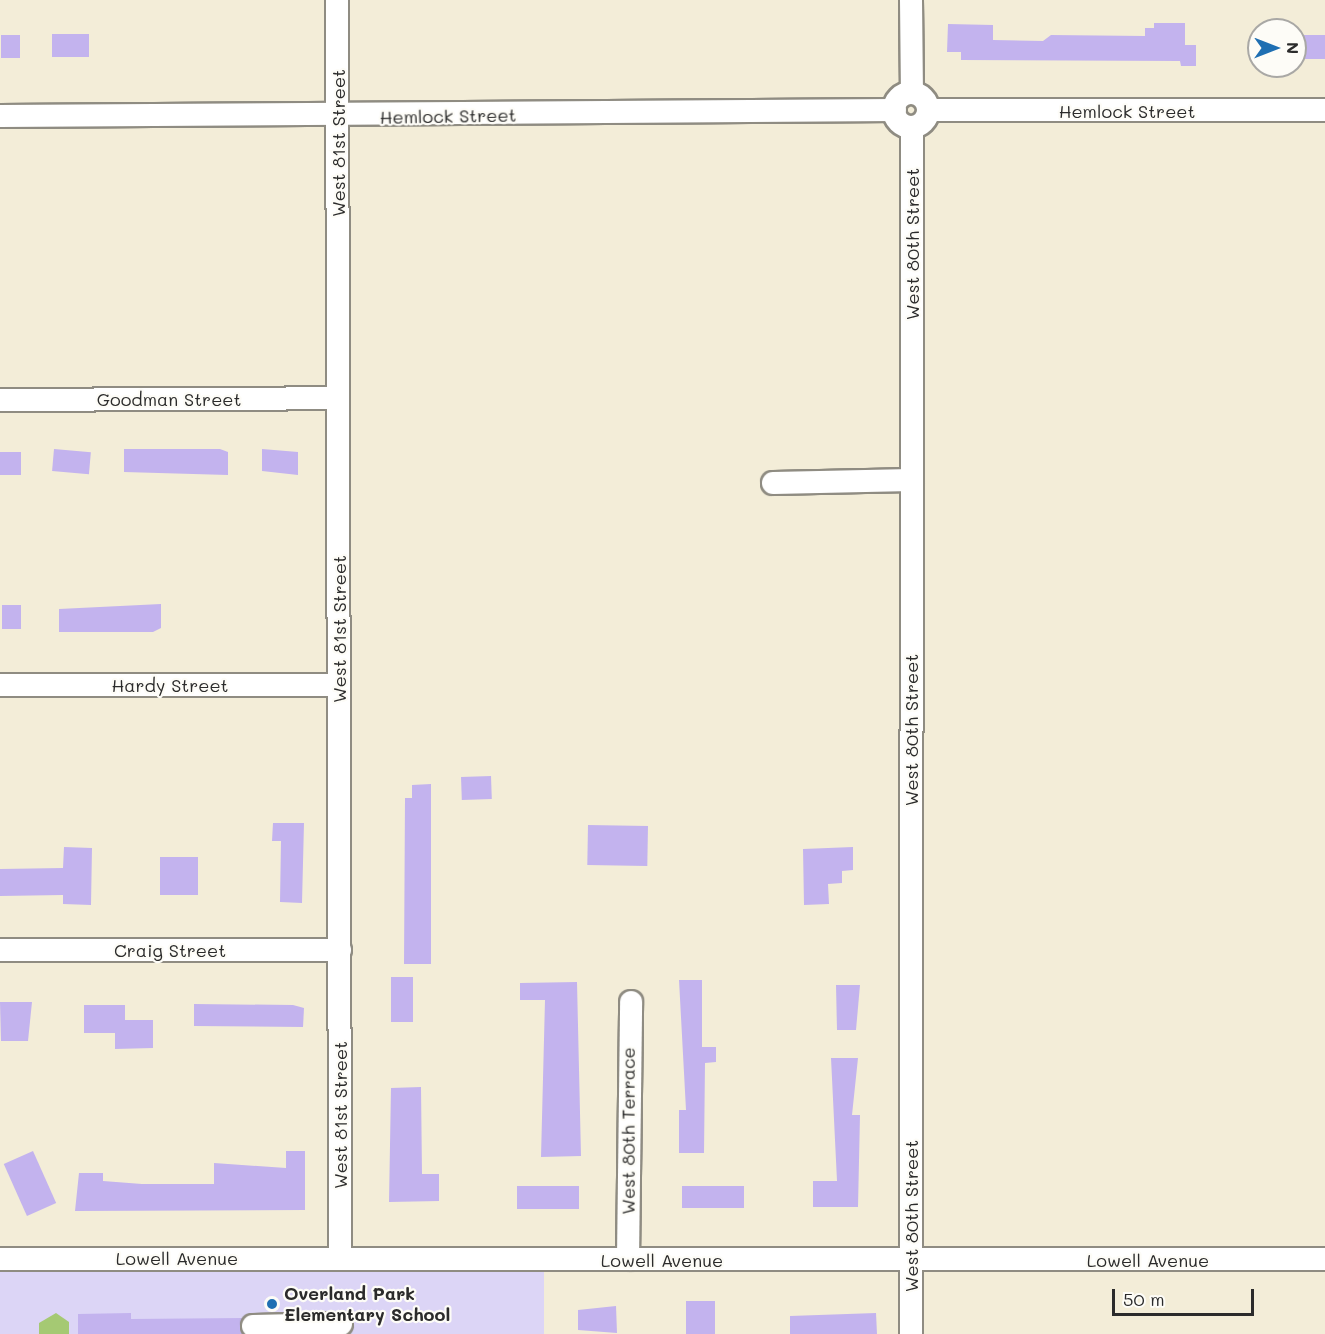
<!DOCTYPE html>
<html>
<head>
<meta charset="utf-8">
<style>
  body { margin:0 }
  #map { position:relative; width:1325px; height:1334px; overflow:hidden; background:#f3edd8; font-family:Mali,sans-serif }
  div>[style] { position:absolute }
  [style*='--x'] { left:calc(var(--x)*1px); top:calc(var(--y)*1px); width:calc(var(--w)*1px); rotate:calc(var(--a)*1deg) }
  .built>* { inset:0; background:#dcd5f6; transform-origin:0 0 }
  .green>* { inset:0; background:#a5c973 }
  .building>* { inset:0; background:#c3b3ee; transform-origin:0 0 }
  .roads { filter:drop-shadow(2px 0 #8f8c82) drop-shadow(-2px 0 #8f8c82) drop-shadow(0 2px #8f8c82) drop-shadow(0 -2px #8f8c82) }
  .minor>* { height:22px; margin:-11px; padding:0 11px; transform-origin:11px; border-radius:11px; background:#fff }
  .minor>.ring { margin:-11px; padding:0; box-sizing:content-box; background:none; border:22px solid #fff; border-radius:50% }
  .dots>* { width:16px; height:16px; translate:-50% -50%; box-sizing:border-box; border:3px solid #fdfcf7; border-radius:50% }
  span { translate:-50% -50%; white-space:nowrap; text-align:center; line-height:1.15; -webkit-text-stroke:4.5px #fdfcf7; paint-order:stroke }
  .street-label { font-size:18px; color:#2b2b2b }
  .poi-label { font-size:18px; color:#2b2b2b; font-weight:700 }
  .left { translate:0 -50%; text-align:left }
  .north { position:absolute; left:1247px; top:18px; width:60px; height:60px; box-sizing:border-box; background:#fdfcf7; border:2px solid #a9a8a5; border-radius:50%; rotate:90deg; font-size:16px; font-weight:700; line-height:24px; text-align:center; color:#2b2b2b }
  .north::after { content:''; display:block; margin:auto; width:21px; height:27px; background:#1f6fb2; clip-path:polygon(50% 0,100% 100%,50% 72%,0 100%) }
  .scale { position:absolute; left:1112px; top:1289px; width:142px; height:27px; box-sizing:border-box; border:3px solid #2b2b2b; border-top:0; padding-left:8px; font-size:18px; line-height:21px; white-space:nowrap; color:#2b2b2b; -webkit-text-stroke:4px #fdfcf7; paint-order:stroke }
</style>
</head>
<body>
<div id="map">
  <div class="built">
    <div style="left:544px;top:1265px;width:69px;height:544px;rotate:90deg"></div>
  </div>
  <div class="green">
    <div style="clip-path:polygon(56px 1313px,69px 1322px,69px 1334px,39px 1334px,39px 1323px)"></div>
  </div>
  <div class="building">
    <div style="clip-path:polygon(1154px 23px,1185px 23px,1185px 45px,1196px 45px,1196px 66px,1181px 66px,1180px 61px,961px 60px,961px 52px,947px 52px,948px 24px,993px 25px,993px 40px,1043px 41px,1051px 35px,1145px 36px,1145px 28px,1154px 28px)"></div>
    <div style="left:89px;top:34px;width:23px;height:37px;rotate:90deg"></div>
    <div style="left:1px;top:35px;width:19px;height:23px"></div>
    <div style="left:1295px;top:35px;width:30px;height:24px"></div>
    <div style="left:54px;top:449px;width:37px;height:22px;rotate:5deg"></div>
    <div style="clip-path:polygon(124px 449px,220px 449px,228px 452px,228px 475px,124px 472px)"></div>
    <div style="clip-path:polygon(262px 449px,298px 452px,298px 475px,262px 471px)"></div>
    <div style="left:0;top:452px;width:21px;height:23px"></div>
    <div style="clip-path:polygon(161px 604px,161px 628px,153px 632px,59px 632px,59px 609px)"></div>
    <div style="left:2px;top:605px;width:19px;height:24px"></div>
    <div style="left:491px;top:776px;width:23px;height:30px;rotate:88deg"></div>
    <div style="clip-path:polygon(431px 784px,431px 964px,404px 964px,405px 798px,412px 798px,412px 785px)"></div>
    <div style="clip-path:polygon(273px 823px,304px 823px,302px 903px,280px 902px,281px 841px,272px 841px)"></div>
    <div style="left:588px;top:825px;width:60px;height:40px;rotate:1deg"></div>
    <div style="clip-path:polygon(64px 847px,92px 848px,91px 905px,63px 904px,63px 895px,0 896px,0 869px,63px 868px)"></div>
    <div style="clip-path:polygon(853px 847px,853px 870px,842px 871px,842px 883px,828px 884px,829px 904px,804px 905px,803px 849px)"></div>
    <div style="left:160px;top:857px;width:38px;height:38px"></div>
    <div style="left:391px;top:977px;width:22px;height:45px"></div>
    <div style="clip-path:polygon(679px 980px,702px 980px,702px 1047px,716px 1047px,716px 1062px,705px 1063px,704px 1153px,679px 1153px,679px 1110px,686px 1110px)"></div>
    <div style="clip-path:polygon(577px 982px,581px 1156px,541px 1157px,545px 1000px,520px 1000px,520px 983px)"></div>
    <div style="clip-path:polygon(836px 985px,860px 985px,856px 1030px,837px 1030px)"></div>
    <div style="clip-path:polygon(0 1002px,32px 1002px,28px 1041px,1px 1041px)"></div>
    <div style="clip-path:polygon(194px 1004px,293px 1005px,304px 1008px,303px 1027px,194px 1026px)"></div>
    <div style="clip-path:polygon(84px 1005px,125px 1005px,125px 1020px,153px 1020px,153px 1048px,115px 1049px,115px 1033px,84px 1033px)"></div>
    <div style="clip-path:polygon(831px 1058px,858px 1058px,852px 1115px,860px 1115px,858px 1207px,813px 1207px,813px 1181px,837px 1181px)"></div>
    <div style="clip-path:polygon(421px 1087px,422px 1174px,439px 1174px,439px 1201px,389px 1202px,391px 1088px)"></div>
    <div style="left:33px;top:1151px;width:57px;height:32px;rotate:66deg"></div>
    <div style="clip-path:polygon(286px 1151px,305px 1151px,305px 1210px,75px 1211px,79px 1173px,103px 1173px,103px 1181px,142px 1184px,214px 1184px,214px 1163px,286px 1168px)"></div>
    <div style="left:517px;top:1186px;width:62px;height:23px"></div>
    <div style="left:682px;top:1186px;width:62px;height:22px"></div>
    <div style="left:686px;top:1301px;width:29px;height:33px"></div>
    <div style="clip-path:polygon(616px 1306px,617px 1333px,578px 1330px,578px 1310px)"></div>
    <div style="clip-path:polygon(131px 1313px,131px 1319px,243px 1318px,242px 1334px,78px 1334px,78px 1314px)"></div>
    <div style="clip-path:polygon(876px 1313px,877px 1334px,790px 1334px,790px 1316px)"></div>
  </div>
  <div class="roads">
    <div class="minor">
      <div style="--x:337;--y:0;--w:1258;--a:89.86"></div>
      <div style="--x:911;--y:0;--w:93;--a:89.4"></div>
      <div class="ring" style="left:894px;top:93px;width:12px;height:12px"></div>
      <div style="--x:928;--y:110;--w:397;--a:0"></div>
      <div style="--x:0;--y:116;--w:895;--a:-0.38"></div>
      <div style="--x:0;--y:400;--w:338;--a:-0.3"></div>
      <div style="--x:773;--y:483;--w:139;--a:-1.2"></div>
      <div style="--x:0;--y:685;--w:339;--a:0"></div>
      <div style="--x:0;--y:950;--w:340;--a:0"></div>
      <div style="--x:0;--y:1259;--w:1325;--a:0"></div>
      <div style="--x:628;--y:1259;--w:257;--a:-89.3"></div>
      <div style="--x:253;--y:1326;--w:88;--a:-1.3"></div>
      <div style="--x:911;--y:1334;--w:1207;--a:-89.95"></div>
    </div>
  </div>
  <div class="dots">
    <div style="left:272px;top:1304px;background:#1f6fb2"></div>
  </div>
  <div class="street-label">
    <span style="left:1127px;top:111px">Hemlock Street</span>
    <span style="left:448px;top:116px;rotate:-1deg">Hemlock Street</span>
    <span style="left:338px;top:143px;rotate:-90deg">West 81st Street</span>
    <span style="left:912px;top:244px;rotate:-90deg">West 80th Street</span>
    <span style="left:169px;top:399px">Goodman Street</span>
    <span style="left:339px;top:629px;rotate:-90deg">West 81st Street</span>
    <span style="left:170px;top:685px">Hardy Street</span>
    <span style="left:911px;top:730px;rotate:-90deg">West 80th Street</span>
    <span style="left:170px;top:950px">Craig Street</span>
    <span style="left:340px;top:1115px;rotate:-90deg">West 81st Street</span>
    <span style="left:628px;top:1131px;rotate:-90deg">West 80th Terrace</span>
    <span style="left:911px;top:1216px;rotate:-90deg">West 80th Street</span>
    <span style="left:177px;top:1258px">Lowell Avenue</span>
    <span style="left:662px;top:1260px">Lowell Avenue</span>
    <span style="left:1148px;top:1260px">Lowell Avenue</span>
  </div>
  <div class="poi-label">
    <span class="left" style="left:284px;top:1304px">Overland Park<br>Elementary School</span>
  </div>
  <div class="north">N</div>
  <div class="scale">50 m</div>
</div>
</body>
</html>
